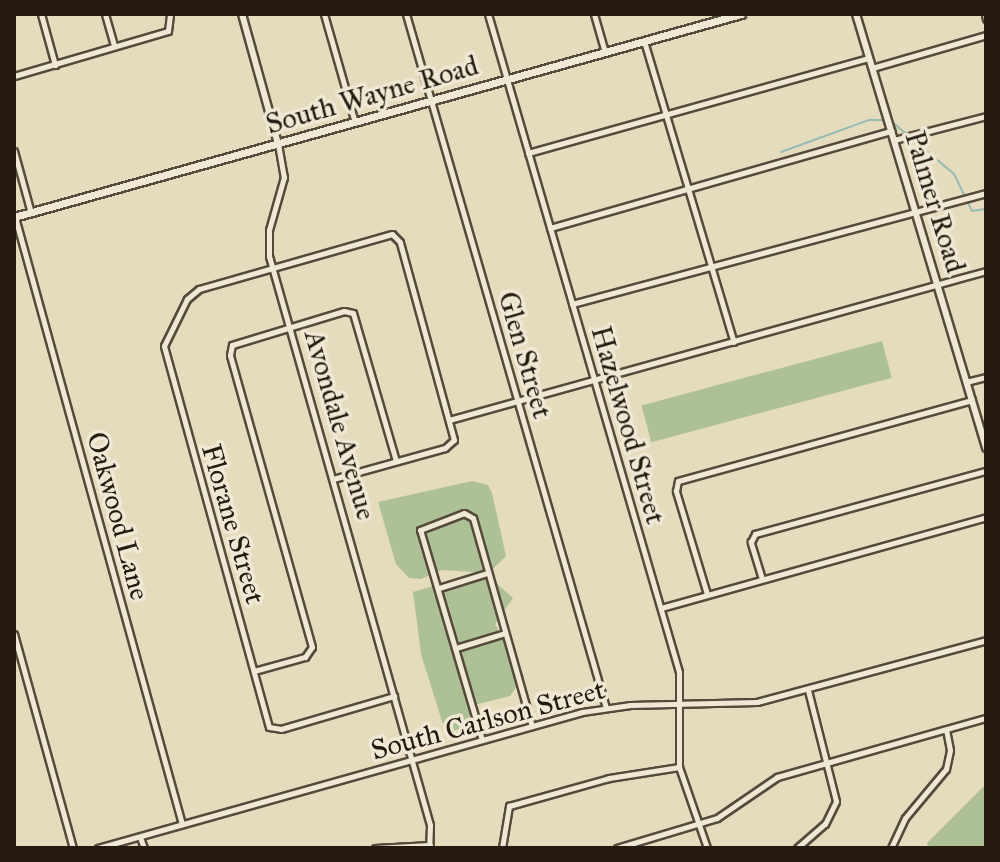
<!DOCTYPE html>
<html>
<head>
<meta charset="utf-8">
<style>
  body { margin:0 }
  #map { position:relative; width:1000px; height:862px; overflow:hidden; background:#e5dbbd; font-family:"IM FELL Great Primer",serif }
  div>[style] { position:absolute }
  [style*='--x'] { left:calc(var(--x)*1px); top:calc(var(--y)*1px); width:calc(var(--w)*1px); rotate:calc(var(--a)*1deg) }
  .green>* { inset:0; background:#aec196; transform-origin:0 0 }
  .stream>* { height:2px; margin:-1px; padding:0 1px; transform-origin:1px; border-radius:1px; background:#96bbb2 }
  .roads { filter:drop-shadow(2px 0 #554a3b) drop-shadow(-2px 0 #554a3b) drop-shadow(0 2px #554a3b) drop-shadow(0 -2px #554a3b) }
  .minor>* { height:5px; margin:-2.5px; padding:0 2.5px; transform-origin:2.5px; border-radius:2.5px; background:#eee8d4 }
  .tertiary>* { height:6px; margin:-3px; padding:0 3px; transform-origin:3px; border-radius:3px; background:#eee8d4 }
  .secondary>* { height:7px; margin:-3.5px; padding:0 3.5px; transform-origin:3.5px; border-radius:3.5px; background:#eee8d4 }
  span { translate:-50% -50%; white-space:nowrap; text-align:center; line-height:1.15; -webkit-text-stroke:7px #eee8d4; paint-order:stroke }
  .street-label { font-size:28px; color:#251a10 }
  .frame { position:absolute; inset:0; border:16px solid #251a10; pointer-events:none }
</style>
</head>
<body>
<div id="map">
  <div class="green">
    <div style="left:882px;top:341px;width:38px;height:249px;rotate:75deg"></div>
    <div style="clip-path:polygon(472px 481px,488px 485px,492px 493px,506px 556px,489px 573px,441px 570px,421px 579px,409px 578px,396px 564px,378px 502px)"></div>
    <div style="clip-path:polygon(474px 574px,488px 576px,513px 598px,495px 624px,524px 676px,510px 696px,474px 705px,466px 726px,446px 734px,421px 654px,413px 592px)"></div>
    <div style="clip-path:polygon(986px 784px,986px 848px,928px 848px,927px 843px)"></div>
  </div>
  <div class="stream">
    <div style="--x:892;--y:122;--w:81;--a:40"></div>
    <div style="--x:954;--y:174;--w:41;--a:64.1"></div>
    <div style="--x:972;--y:211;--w:14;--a:-8"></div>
    <div style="--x:781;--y:152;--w:94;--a:-20"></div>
    <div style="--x:869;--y:120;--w:17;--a:0"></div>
  </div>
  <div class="roads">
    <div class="minor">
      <div style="--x:41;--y:14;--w:53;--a:74.6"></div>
      <div style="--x:105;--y:14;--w:33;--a:74"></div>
      <div style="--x:324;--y:14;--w:113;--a:74.1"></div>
      <div style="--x:406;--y:14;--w:722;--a:73.92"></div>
      <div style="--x:488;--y:14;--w:685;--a:73.81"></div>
      <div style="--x:679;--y:672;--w:95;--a:90"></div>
      <div style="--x:679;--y:767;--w:86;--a:70.9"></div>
      <div style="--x:594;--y:14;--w:40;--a:74"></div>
      <div style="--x:985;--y:14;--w:5;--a:79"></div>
      <div style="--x:644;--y:41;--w:314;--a:73.4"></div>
      <div style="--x:872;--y:68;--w:119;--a:-16.1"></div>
      <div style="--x:14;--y:76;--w:160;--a:-16.3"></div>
      <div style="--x:168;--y:31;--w:17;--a:-83"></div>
      <div style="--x:894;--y:140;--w:95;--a:-14.6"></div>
      <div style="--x:278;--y:144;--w:34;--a:80"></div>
      <div style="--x:284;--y:177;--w:55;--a:105.8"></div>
      <div style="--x:269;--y:230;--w:26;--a:90"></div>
      <div style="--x:269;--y:256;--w:591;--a:74.2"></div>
      <div style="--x:430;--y:825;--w:23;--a:92"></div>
      <div style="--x:14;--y:151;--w:64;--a:74.7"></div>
      <div style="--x:528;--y:153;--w:354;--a:-15.6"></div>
      <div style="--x:15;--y:217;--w:630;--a:74.62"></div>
      <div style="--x:550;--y:228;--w:355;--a:-15.9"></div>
      <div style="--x:572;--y:304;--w:429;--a:-15"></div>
      <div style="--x:966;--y:382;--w:21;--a:-14"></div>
      <div style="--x:449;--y:420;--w:557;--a:-15.51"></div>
      <div style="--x:333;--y:479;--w:116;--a:-15.5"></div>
      <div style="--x:445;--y:448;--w:12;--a:-42"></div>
      <div style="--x:454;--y:440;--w:205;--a:-105.3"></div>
      <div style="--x:400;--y:242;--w:11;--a:-135"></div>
      <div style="--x:392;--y:234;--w:201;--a:164.1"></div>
      <div style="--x:199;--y:289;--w:16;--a:140"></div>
      <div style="--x:187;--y:299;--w:52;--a:116.1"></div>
      <div style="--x:164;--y:346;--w:395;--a:74.6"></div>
      <div style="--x:269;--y:727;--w:12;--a:9"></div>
      <div style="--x:281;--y:729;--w:118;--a:-16.3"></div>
      <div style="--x:762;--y:579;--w:39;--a:-107"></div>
      <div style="--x:751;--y:542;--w:9;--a:-63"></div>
      <div style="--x:755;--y:534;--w:239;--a:-15.3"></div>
      <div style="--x:439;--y:588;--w:50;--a:-17.4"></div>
      <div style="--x:707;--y:594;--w:108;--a:-106.8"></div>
      <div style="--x:676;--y:491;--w:10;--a:-79"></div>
      <div style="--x:678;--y:481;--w:305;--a:-15.4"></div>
      <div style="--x:661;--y:608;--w:337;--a:-15.6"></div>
      <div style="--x:14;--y:634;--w:222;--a:74.6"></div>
      <div style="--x:456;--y:648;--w:51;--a:-17"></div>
      <div style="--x:254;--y:671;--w:53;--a:-15.4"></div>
      <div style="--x:305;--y:657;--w:12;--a:-55"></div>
      <div style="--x:312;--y:647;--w:303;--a:-105.7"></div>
      <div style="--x:230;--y:355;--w:10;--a:-79"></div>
      <div style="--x:232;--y:345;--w:117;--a:-16.9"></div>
      <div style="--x:344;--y:311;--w:9;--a:13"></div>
      <div style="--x:353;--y:313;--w:154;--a:73.8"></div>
      <div style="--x:482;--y:740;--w:219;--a:-106.4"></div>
      <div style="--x:420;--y:530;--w:47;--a:-21.1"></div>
      <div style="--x:464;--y:513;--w:10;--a:29"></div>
      <div style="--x:473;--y:518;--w:216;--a:74.2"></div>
      <div style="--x:140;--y:837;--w:12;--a:70"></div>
      <div style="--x:98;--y:848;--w:503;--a:-15.69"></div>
      <div style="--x:582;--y:712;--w:49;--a:-8.3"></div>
      <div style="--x:630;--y:705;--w:127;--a:-1.4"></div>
      <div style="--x:757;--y:702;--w:237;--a:-15.1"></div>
      <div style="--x:375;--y:848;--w:55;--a:-3.1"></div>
      <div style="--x:502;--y:848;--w:43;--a:-80.5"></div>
      <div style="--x:509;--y:806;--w:104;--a:-15.6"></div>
      <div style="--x:609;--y:778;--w:71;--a:-8.9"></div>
      <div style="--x:617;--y:848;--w:104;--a:-16.7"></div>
      <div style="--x:717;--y:818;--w:73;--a:-34.3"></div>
      <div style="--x:777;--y:777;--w:217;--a:-15.8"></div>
      <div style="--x:797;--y:848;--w:37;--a:-41"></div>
      <div style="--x:825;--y:824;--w:25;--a:-64"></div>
      <div style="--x:836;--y:801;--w:114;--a:-104.2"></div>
      <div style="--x:891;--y:848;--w:33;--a:-65"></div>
      <div style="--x:905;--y:818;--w:64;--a:-50.1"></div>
      <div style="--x:946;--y:769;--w:19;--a:-78"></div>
      <div style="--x:950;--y:750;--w:21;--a:-101"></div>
    </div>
    <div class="tertiary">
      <div style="--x:242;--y:14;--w:135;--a:74.5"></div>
      <div style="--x:856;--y:14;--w:453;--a:73.3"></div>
    </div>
    <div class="secondary">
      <div style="--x:14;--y:217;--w:755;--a:-15.6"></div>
    </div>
  </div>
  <div class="street-label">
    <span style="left:372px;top:95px;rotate:-16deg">South Wayne Road</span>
    <span style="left:935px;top:202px;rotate:73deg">Palmer Road</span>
    <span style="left:525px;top:355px;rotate:74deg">Glen Street</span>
    <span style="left:340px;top:425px;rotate:74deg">Avondale Avenue</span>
    <span style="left:628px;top:425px;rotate:74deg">Hazelwood Street</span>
    <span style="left:118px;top:516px;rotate:75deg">Oakwood Lane</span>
    <span style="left:233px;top:524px;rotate:74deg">Florane Street</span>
    <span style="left:488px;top:720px;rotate:-15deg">South Carlson Street</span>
  </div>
  <div class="frame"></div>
</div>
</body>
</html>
